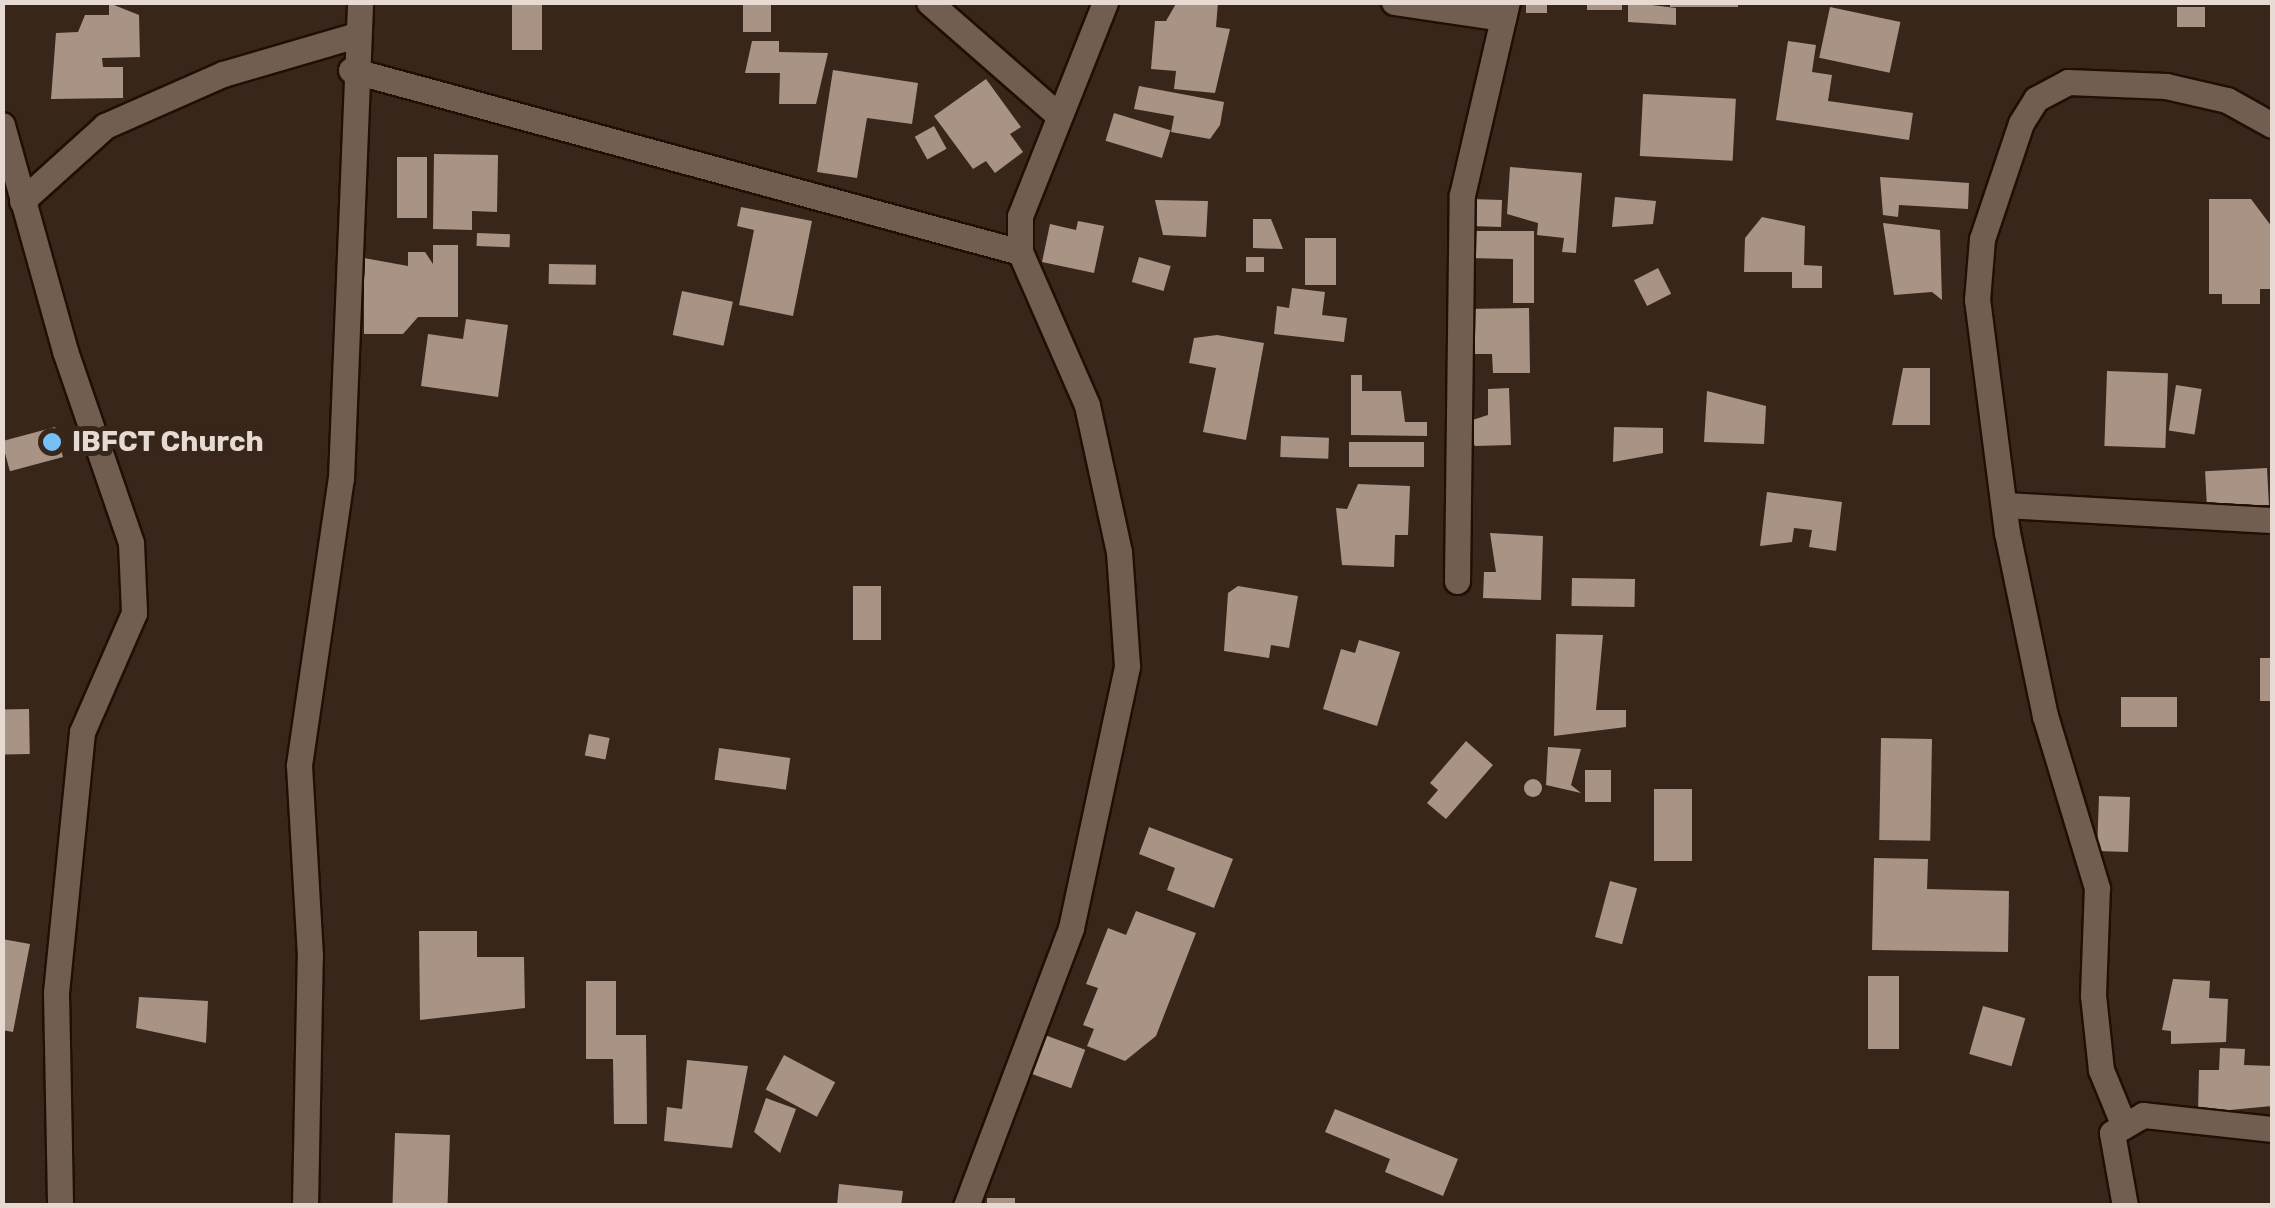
<!DOCTYPE html>
<html>
<head>
<meta charset="utf-8">
<style>
  body { margin:0 }
  #map { position:relative; width:2275px; height:1208px; overflow:hidden; background:#38261a; font-family:Rubik,sans-serif }
  div>[style] { position:absolute }
  [style*='--x'] { left:calc(var(--x)*1px); top:calc(var(--y)*1px); width:calc(var(--w)*1px); rotate:calc(var(--a)*1deg) }
  .building>* { inset:0; background:#a99385; transform-origin:0 0 }
  .round { border-radius:50% }
  .roads { filter:drop-shadow(2px 0 #1f0f05) drop-shadow(-2px 0 #1f0f05) drop-shadow(0 2px #1f0f05) drop-shadow(0 -2px #1f0f05) }
  .minor>* { height:25px; margin:-12.5px; padding:0 12.5px; transform-origin:12.5px; border-radius:12.5px; background:#725e51 }
  .dots>* { width:28px; height:28px; translate:-50% -50%; box-sizing:border-box; border:5px solid #38261a; border-radius:50% }
  span { translate:-50% -50%; white-space:nowrap; text-align:center; line-height:1.15; -webkit-text-stroke:10px #38261a; paint-order:stroke }
  .poi-label { font-size:28px; color:#e6dad2; font-weight:700 }
  .left { translate:0 -50%; text-align:left }
  .frame { position:absolute; inset:0; border:5px solid #e6dad2; pointer-events:none }
</style>
</head>
<body>
<div id="map">
  <div class="building">
    <div style="left:512px;top:2px;width:30px;height:48px"></div>
    <div style="left:743px;top:2px;width:28px;height:30px"></div>
    <div style="clip-path:polygon(1177px 2px,1218px 2px,1216px 27px,1230px 29px,1215px 93px,1174px 89px,1176px 71px,1151px 69px,1155px 21px,1166px 21px)"></div>
    <div style="left:1526px;top:2px;width:21px;height:11px"></div>
    <div style="left:1587px;top:2px;width:35px;height:8px"></div>
    <div style="clip-path:polygon(1628px 2px,1676px 8px,1676px 25px,1628px 22px)"></div>
    <div style="left:1670px;top:2px;width:68px;height:5px"></div>
    <div style="clip-path:polygon(109px 3px,139px 15px,140px 57px,102px 58px,103px 67px,123px 67px,123px 98px,51px 99px,56px 33px,78px 32px,85px 15px,109px 15px)"></div>
    <div style="left:1830px;top:7px;width:72px;height:52px;rotate:12deg"></div>
    <div style="left:2177px;top:7px;width:28px;height:20px"></div>
    <div style="clip-path:polygon(752px 41px,779px 41px,779px 52px,828px 53px,816px 104px,779px 104px,780px 73px,745px 73px)"></div>
    <div style="clip-path:polygon(1788px 41px,1816px 45px,1812px 72px,1832px 75px,1828px 101px,1913px 113px,1909px 140px,1776px 120px)"></div>
    <div style="clip-path:polygon(833px 70px,918px 83px,912px 124px,867px 118px,857px 178px,817px 172px)"></div>
    <div style="clip-path:polygon(986px 79px,1021px 127px,1010px 134px,1023px 152px,995px 173px,986px 161px,973px 169px,934px 116px)"></div>
    <div style="clip-path:polygon(1139px 86px,1224px 102px,1220px 125px,1210px 139px,1171px 132px,1174px 116px,1134px 109px)"></div>
    <div style="left:1643px;top:94px;width:93px;height:62px;rotate:3deg"></div>
    <div style="left:1114px;top:113px;width:59px;height:29px;rotate:17deg"></div>
    <div style="left:934px;top:126px;width:26px;height:22px;rotate:61deg"></div>
    <div style="clip-path:polygon(434px 154px,498px 155px,497px 212px,472px 211px,472px 230px,433px 229px)"></div>
    <div style="left:397px;top:157px;width:30px;height:61px"></div>
    <div style="clip-path:polygon(1510px 167px,1582px 173px,1576px 253px,1562px 252px,1564px 238px,1537px 235px,1538px 223px,1507px 214px)"></div>
    <div style="clip-path:polygon(1880px 177px,1969px 183px,1968px 209px,1899px 205px,1898px 217px,1883px 215px)"></div>
    <div style="clip-path:polygon(1615px 197px,1656px 201px,1653px 224px,1612px 227px)"></div>
    <div style="left:1470px;top:199px;width:32px;height:27px;rotate:2deg"></div>
    <div style="clip-path:polygon(2209px 199px,2251px 199px,2272px 227px,2272px 289px,2260px 289px,2260px 304px,2222px 304px,2222px 294px,2209px 294px)"></div>
    <div style="clip-path:polygon(1155px 200px,1208px 201px,1206px 237px,1163px 235px)"></div>
    <div style="clip-path:polygon(741px 207px,812px 221px,793px 316px,739px 305px,754px 230px,737px 226px)"></div>
    <div style="clip-path:polygon(1762px 217px,1805px 226px,1804px 265px,1822px 266px,1822px 288px,1792px 288px,1792px 272px,1744px 272px,1745px 238px)"></div>
    <div style="clip-path:polygon(1253px 219px,1271px 219px,1283px 249px,1253px 248px)"></div>
    <div style="clip-path:polygon(1078px 221px,1104px 226px,1094px 273px,1042px 262px,1050px 224px,1076px 230px)"></div>
    <div style="clip-path:polygon(1883px 223px,1940px 230px,1942px 300px,1932px 292px,1894px 295px)"></div>
    <div style="clip-path:polygon(1467px 231px,1534px 231px,1534px 303px,1513px 303px,1513px 259px,1467px 258px)"></div>
    <div style="left:477px;top:233px;width:33px;height:13px;rotate:2deg"></div>
    <div style="left:1336px;top:238px;width:47px;height:31px;rotate:90deg"></div>
    <div style="clip-path:polygon(433px 245px,458px 245px,458px 317px,418px 317px,403px 334px,364px 334px,364px 258px,408px 266px,408px 252px,425px 252px,433px 264px)"></div>
    <div style="left:1139px;top:257px;width:33px;height:26px;rotate:16deg"></div>
    <div style="left:1246px;top:257px;width:18px;height:15px"></div>
    <div style="left:549px;top:264px;width:47px;height:20px;rotate:1deg"></div>
    <div style="left:1658px;top:268px;width:29px;height:27px;rotate:63deg"></div>
    <div style="clip-path:polygon(1292px 288px,1325px 292px,1322px 315px,1347px 318px,1344px 342px,1274px 334px,1277px 306px,1289px 308px)"></div>
    <div style="left:682px;top:291px;width:52px;height:45px;rotate:12deg"></div>
    <div style="clip-path:polygon(1529px 308px,1530px 373px,1493px 373px,1492px 354px,1466px 354px,1465px 309px)"></div>
    <div style="clip-path:polygon(466px 319px,508px 325px,498px 397px,421px 386px,428px 334px,463px 339px)"></div>
    <div style="clip-path:polygon(1217px 335px,1264px 343px,1246px 440px,1203px 432px,1216px 368px,1189px 363px,1194px 338px)"></div>
    <div style="clip-path:polygon(1903px 368px,1930px 368px,1930px 425px,1892px 425px)"></div>
    <div style="left:2107px;top:371px;width:61px;height:75px;rotate:2deg"></div>
    <div style="clip-path:polygon(1351px 375px,1362px 375px,1362px 391px,1401px 391px,1405px 422px,1427px 422px,1427px 436px,1351px 435px)"></div>
    <div style="left:2176px;top:385px;width:26px;height:46px;rotate:9deg"></div>
    <div style="clip-path:polygon(1509px 388px,1511px 445px,1475px 446px,1463px 423px,1488px 415px,1488px 389px)"></div>
    <div style="clip-path:polygon(1707px 391px,1766px 406px,1764px 444px,1704px 442px)"></div>
    <div style="left:55px;top:427px;width:31px;height:55px;rotate:75deg"></div>
    <div style="clip-path:polygon(1614px 427px,1663px 428px,1663px 453px,1613px 462px)"></div>
    <div style="left:1281px;top:436px;width:48px;height:21px;rotate:2deg"></div>
    <div style="left:1349px;top:442px;width:75px;height:25px"></div>
    <div style="left:2267px;top:468px;width:37px;height:62px;rotate:87deg"></div>
    <div style="clip-path:polygon(1358px 484px,1410px 486px,1408px 535px,1395px 535px,1394px 567px,1342px 565px,1336px 508px,1347px 509px)"></div>
    <div style="clip-path:polygon(1767px 492px,1842px 502px,1836px 551px,1809px 547px,1812px 530px,1794px 528px,1792px 542px,1760px 546px)"></div>
    <div style="clip-path:polygon(1490px 533px,1543px 536px,1541px 600px,1483px 598px,1484px 572px,1496px 572px)"></div>
    <div style="left:1572px;top:578px;width:63px;height:28px;rotate:1deg"></div>
    <div style="left:853px;top:586px;width:28px;height:54px"></div>
    <div style="clip-path:polygon(1238px 586px,1298px 596px,1289px 648px,1271px 645px,1269px 658px,1224px 651px,1228px 593px)"></div>
    <div style="clip-path:polygon(1556px 634px,1603px 635px,1596px 710px,1626px 710px,1626px 727px,1554px 736px)"></div>
    <div style="clip-path:polygon(1359px 640px,1400px 652px,1377px 726px,1323px 709px,1341px 649px,1355px 653px)"></div>
    <div style="left:2260px;top:658px;width:12px;height:43px"></div>
    <div style="left:2121px;top:697px;width:56px;height:30px"></div>
    <div style="left:29px;top:709px;width:45px;height:27px;rotate:89deg"></div>
    <div style="left:589px;top:734px;width:21px;height:22px;rotate:11deg"></div>
    <div style="left:1881px;top:738px;width:51px;height:102px;rotate:1deg"></div>
    <div style="clip-path:polygon(1466px 741px,1493px 765px,1446px 819px,1427px 803px,1438px 790px,1430px 783px)"></div>
    <div style="clip-path:polygon(1548px 747px,1581px 749px,1571px 785px,1581px 793px,1546px 785px)"></div>
    <div style="left:719px;top:748px;width:72px;height:32px;rotate:8deg"></div>
    <div style="left:1585px;top:770px;width:26px;height:32px"></div>
    <div class="round" style="left:1524px;top:779px;width:18px;height:18px"></div>
    <div style="left:1654px;top:789px;width:38px;height:72px"></div>
    <div style="left:2099px;top:796px;width:31px;height:55px;rotate:2deg"></div>
    <div style="clip-path:polygon(1149px 827px,1233px 859px,1214px 908px,1167px 890px,1175px 868px,1139px 854px)"></div>
    <div style="clip-path:polygon(1874px 858px,1928px 859px,1927px 889px,2009px 891px,2008px 952px,1872px 950px)"></div>
    <div style="left:1610px;top:881px;width:28px;height:58px;rotate:15deg"></div>
    <div style="clip-path:polygon(1136px 911px,1196px 933px,1156px 1036px,1125px 1061px,1087px 1046px,1094px 1029px,1083px 1025px,1098px 988px,1086px 984px,1108px 928px,1126px 935px)"></div>
    <div style="clip-path:polygon(419px 931px,477px 931px,477px 957px,524px 957px,525px 1008px,420px 1020px)"></div>
    <div style="clip-path:polygon(2px 939px,30px 944px,13px 1032px,2px 1030px)"></div>
    <div style="left:1868px;top:976px;width:31px;height:73px"></div>
    <div style="clip-path:polygon(2173px 979px,2210px 981px,2209px 998px,2228px 999px,2226px 1042px,2171px 1044px,2171px 1031px,2162px 1030px)"></div>
    <div style="clip-path:polygon(586px 981px,616px 981px,616px 1035px,646px 1035px,647px 1124px,614px 1124px,613px 1059px,586px 1059px)"></div>
    <div style="clip-path:polygon(139px 997px,208px 1001px,206px 1043px,136px 1028px)"></div>
    <div style="left:1983px;top:1006px;width:44px;height:50px;rotate:16deg"></div>
    <div style="left:1042px;top:1034px;width:46px;height:41px;rotate:20deg"></div>
    <div style="clip-path:polygon(2220px 1048px,2245px 1049px,2244px 1065px,2272px 1066px,2272px 1106px,2198px 1113px,2199px 1070px,2219px 1070px)"></div>
    <div style="left:784px;top:1055px;width:58px;height:39px;rotate:28deg"></div>
    <div style="clip-path:polygon(687px 1060px,748px 1066px,732px 1148px,664px 1141px,667px 1107px,682px 1109px)"></div>
    <div style="clip-path:polygon(766px 1098px,796px 1109px,780px 1153px,754px 1132px)"></div>
    <div style="clip-path:polygon(1335px 1109px,1458px 1159px,1443px 1196px,1385px 1172px,1390px 1159px,1325px 1132px)"></div>
    <div style="left:395px;top:1133px;width:55px;height:73px;rotate:2deg"></div>
    <div style="clip-path:polygon(839px 1184px,903px 1191px,901px 1206px,837px 1206px)"></div>
    <div style="left:987px;top:1198px;width:28px;height:8px"></div>
  </div>
  <div class="roads">
    <div class="minor">
      <div style="--x:929;--y:2;--w:171;--a:41.2"></div>
      <div style="--x:1394;--y:2;--w:110;--a:8.4"></div>
      <div style="--x:351;--y:70;--w:693;--a:15.22"></div>
      <div style="--x:2;--y:125;--w:235;--a:74.4"></div>
      <div style="--x:65;--y:351;--w:203;--a:71"></div>
      <div style="--x:131;--y:543;--w:70;--a:87.5"></div>
      <div style="--x:134;--y:613;--w:130;--a:113.6"></div>
      <div style="--x:82;--y:732;--w:262;--a:95.7"></div>
      <div style="--x:56;--y:993;--w:213;--a:88.9"></div>
      <div style="--x:22;--y:201;--w:112;--a:-42.1"></div>
      <div style="--x:105;--y:126;--w:129;--a:-23.8"></div>
      <div style="--x:223;--y:74;--w:139;--a:-16.3"></div>
      <div style="--x:2004;--y:505;--w:268;--a:3.2"></div>
      <div style="--x:1457;--y:581;--w:386;--a:-89.3"></div>
      <div style="--x:1462;--y:195;--w:198;--a:-76.9"></div>
      <div style="--x:2124;--y:1126;--w:61;--a:-112.3"></div>
      <div style="--x:2101;--y:1070;--w:75;--a:-96.1"></div>
      <div style="--x:2093;--y:995;--w:107;--a:-87.9"></div>
      <div style="--x:2097;--y:888;--w:180;--a:-106.8"></div>
      <div style="--x:2045;--y:716;--w:187;--a:-101.7"></div>
      <div style="--x:2007;--y:533;--w:235;--a:-97.3"></div>
      <div style="--x:1977;--y:300;--w:61;--a:-85.3"></div>
      <div style="--x:1982;--y:239;--w:122;--a:-71.4"></div>
      <div style="--x:2021;--y:123;--w:28;--a:-58"></div>
      <div style="--x:2036;--y:99;--w:36;--a:-28"></div>
      <div style="--x:2068;--y:82;--w:98;--a:2.3"></div>
      <div style="--x:2166;--y:86;--w:63;--a:12.9"></div>
      <div style="--x:2227;--y:100;--w:51;--a:29.1"></div>
      <div style="--x:305;--y:1206;--w:250;--a:-88.9"></div>
      <div style="--x:310;--y:956;--w:191;--a:-93.3"></div>
      <div style="--x:299;--y:765;--w:290;--a:-81.7"></div>
      <div style="--x:341;--y:478;--w:476;--a:-87.7"></div>
      <div style="--x:966;--y:1206;--w:297;--a:-69.3"></div>
      <div style="--x:1071;--y:928;--w:268;--a:-77.9"></div>
      <div style="--x:1127;--y:666;--w:114;--a:-94"></div>
      <div style="--x:1119;--y:552;--w:150;--a:-102.3"></div>
      <div style="--x:1087;--y:405;--w:167;--a:-113.6"></div>
      <div style="--x:1020;--y:252;--w:36;--a:-90"></div>
      <div style="--x:1020;--y:216;--w:230;--a:-68.3"></div>
      <div style="--x:2125;--y:1206;--w:74;--a:-100.1"></div>
      <div style="--x:2112;--y:1133;--w:36;--a:-30"></div>
      <div style="--x:2143;--y:1115;--w:130;--a:6.2"></div>
    </div>
  </div>
  <div class="dots">
    <div style="left:52px;top:442px;background:#77c0f7"></div>
  </div>
  <div class="poi-label">
    <span class="left" style="left:72px;top:442px">IBFCT Church</span>
  </div>
  <div class="frame"></div>
</div>
</body>
</html>
